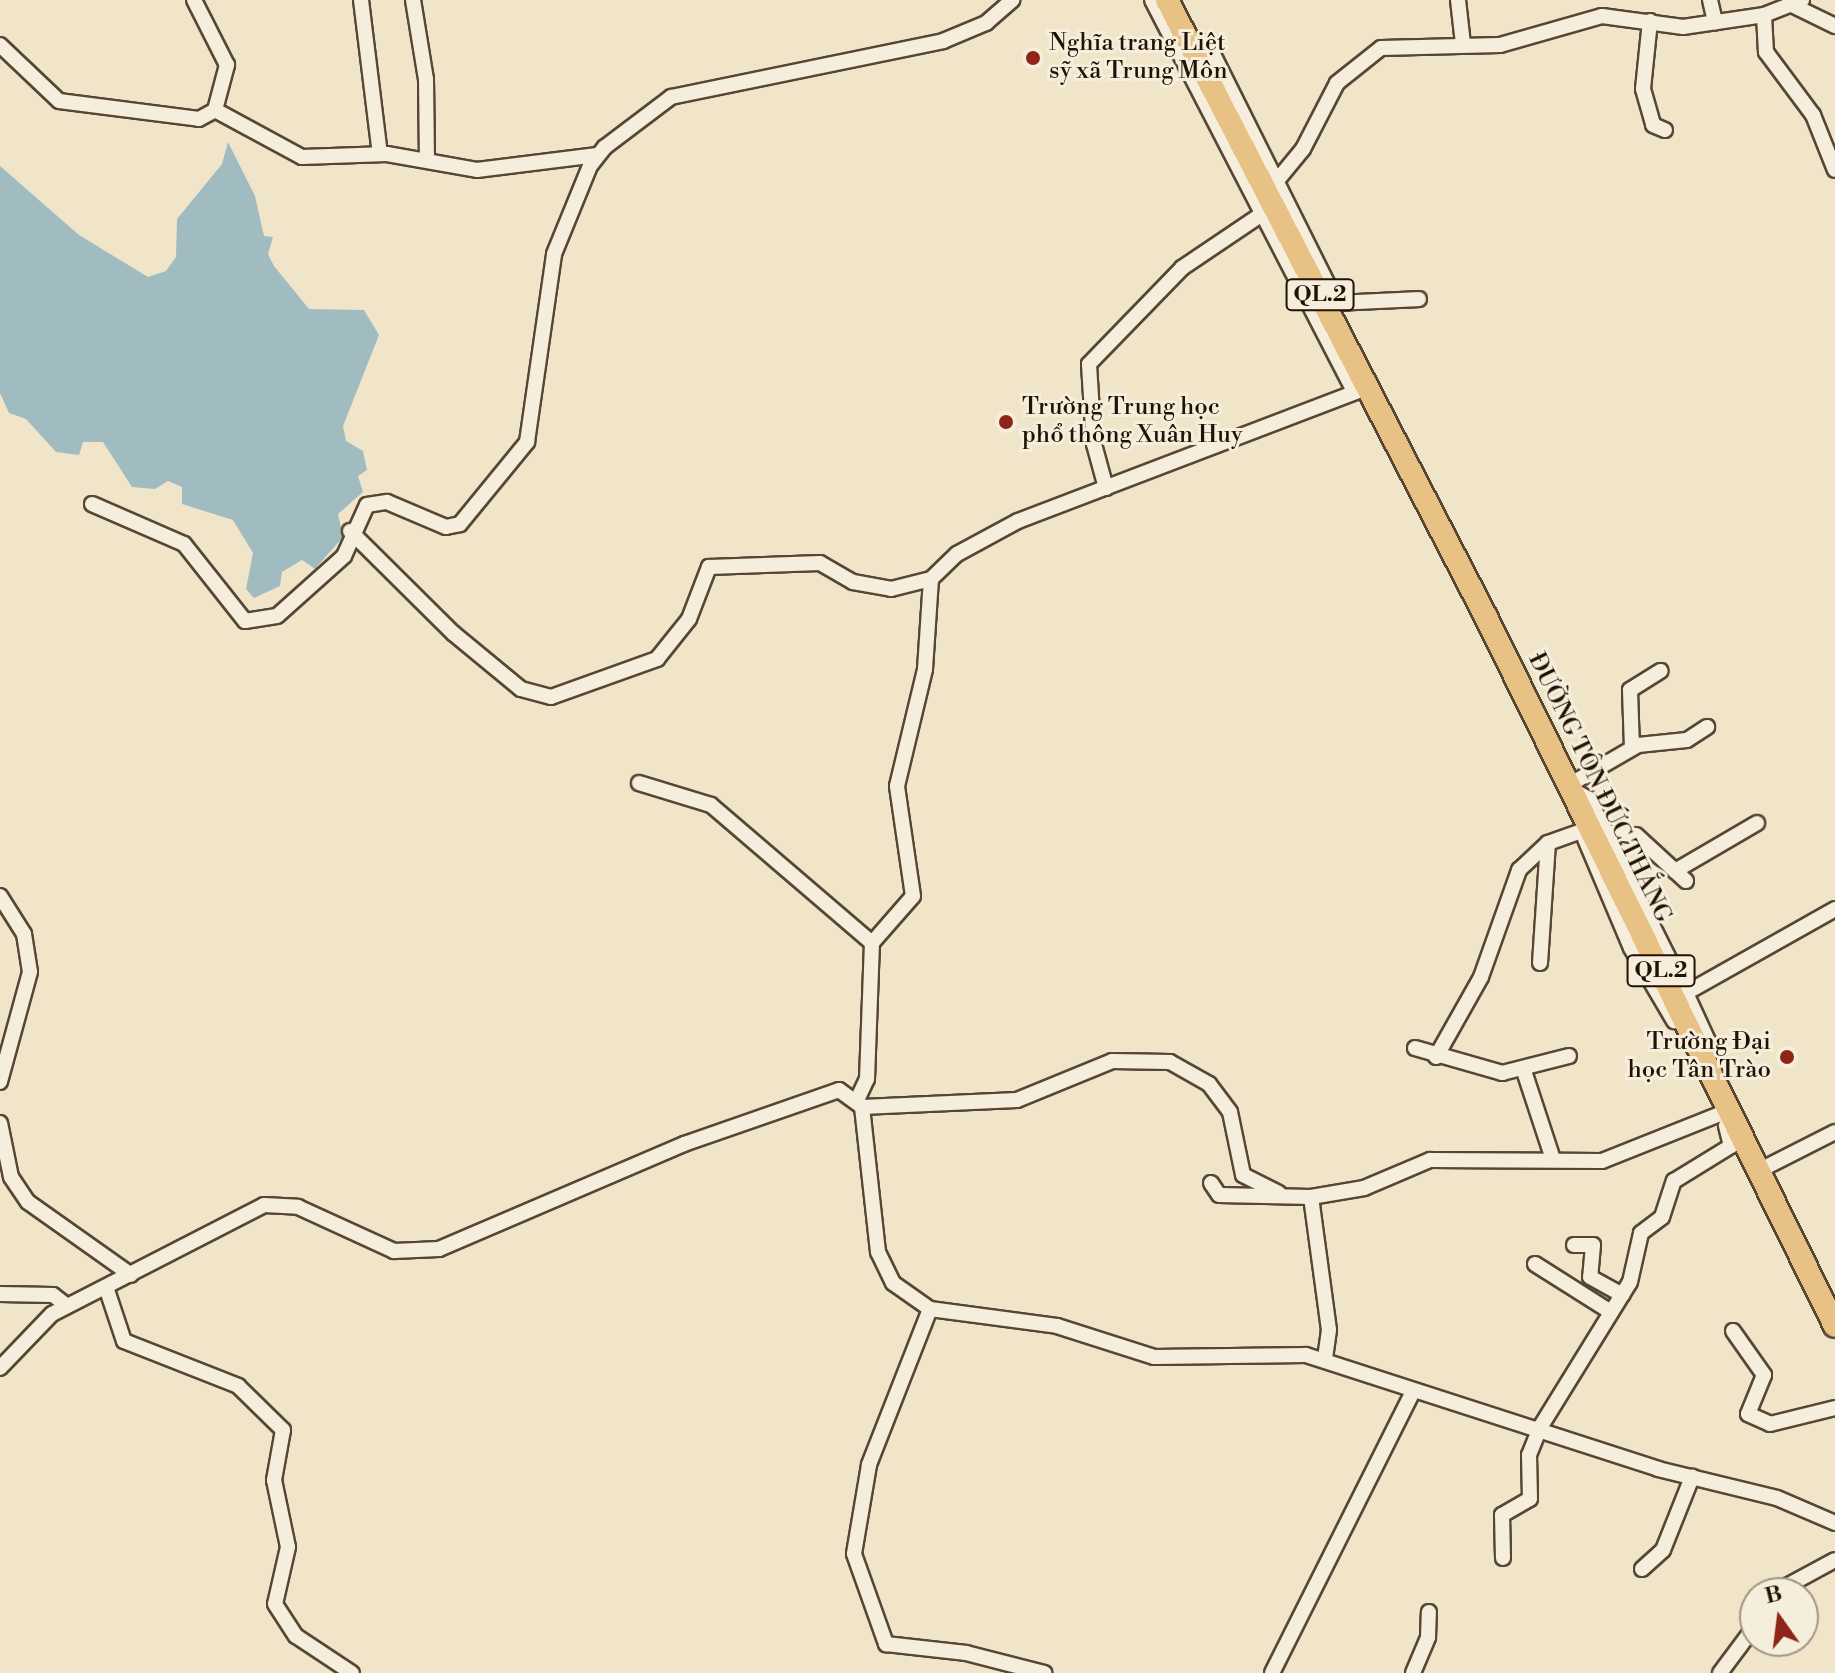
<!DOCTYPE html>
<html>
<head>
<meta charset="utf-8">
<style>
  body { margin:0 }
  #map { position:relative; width:1835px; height:1673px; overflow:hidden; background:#f0e5c9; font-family:"Libre Bodoni",serif }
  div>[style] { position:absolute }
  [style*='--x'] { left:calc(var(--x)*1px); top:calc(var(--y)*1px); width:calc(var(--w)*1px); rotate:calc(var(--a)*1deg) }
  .water>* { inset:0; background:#a0bcc1 }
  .roads { filter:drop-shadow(2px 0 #574634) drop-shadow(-2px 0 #574634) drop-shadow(0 2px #574634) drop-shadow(0 -2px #574634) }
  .minor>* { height:14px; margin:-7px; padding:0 7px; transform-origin:7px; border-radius:7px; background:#f5eedc }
  .highway>* { height:22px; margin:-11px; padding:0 11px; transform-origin:11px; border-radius:11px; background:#e8c284 }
  .dots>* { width:22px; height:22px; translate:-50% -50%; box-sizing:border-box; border:4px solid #f5eedc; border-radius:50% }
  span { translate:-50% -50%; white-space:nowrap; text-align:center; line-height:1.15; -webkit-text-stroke:6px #f5eedc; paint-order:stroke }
  .shield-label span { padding:2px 6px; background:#f5eedc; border:2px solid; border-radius:6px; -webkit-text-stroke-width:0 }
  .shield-label { font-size:22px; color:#241103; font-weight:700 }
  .poi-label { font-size:24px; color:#241103 }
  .left { translate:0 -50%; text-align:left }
  .right { translate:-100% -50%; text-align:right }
  .street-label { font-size:24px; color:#241103 }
  .north { position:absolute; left:1739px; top:1577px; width:80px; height:80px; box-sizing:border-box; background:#f5eedc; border:2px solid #a19685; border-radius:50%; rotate:346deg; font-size:22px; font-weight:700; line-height:32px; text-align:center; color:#241103 }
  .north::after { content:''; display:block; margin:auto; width:28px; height:36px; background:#8f2418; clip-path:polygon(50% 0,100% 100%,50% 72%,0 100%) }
</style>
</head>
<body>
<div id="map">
  <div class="water">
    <div style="clip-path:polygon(228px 142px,255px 196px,264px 236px,273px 237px,268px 254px,274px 266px,309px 309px,364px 310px,379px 335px,343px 426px,346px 441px,363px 451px,367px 470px,358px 476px,363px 492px,338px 514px,343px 537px,315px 569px,302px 560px,282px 572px,280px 586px,254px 598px,246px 589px,253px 553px,233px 520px,182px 504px,182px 487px,168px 481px,155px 489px,132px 487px,103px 442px,83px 442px,79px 455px,56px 452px,26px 419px,9px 413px,0 393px,0 166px,79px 235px,148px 277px,166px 271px,176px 257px,177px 219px,222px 164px)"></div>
  </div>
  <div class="roads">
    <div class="minor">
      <div style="--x:361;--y:0;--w:155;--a:83"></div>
      <div style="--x:413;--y:0;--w:80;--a:80.7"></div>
      <div style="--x:426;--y:79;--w:80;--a:89.3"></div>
      <div style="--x:1152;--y:0;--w:441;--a:62.7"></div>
      <div style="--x:1458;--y:0;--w:44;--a:83.5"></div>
      <div style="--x:1710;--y:0;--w:23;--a:77"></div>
      <div style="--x:1794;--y:6;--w:46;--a:26"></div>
      <div style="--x:1764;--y:15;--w:37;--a:87"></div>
      <div style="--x:1766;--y:52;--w:79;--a:53.3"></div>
      <div style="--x:1813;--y:115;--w:59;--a:68.2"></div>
      <div style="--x:1650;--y:21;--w:68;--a:95.9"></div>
      <div style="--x:1643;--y:89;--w:37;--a:74"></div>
      <div style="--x:1653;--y:125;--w:13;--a:23"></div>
      <div style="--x:1207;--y:42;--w:292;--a:63.5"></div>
      <div style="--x:1337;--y:303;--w:82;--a:-2.8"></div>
      <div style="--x:0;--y:45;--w:81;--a:43.5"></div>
      <div style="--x:59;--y:101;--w:141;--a:7.3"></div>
      <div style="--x:199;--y:119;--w:18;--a:-29"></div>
      <div style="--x:215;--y:110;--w:47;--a:-75.1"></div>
      <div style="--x:227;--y:65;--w:73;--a:-116.9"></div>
      <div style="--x:215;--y:110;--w:99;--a:28.4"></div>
      <div style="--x:302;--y:157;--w:85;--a:-2"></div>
      <div style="--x:387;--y:154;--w:91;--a:10.1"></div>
      <div style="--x:477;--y:170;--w:121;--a:-7.1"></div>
      <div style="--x:1275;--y:183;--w:44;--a:-50.5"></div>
      <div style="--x:1303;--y:149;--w:74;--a:-62.7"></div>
      <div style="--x:1337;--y:83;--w:56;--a:-38.5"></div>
      <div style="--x:1381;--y:48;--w:119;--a:-1.4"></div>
      <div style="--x:1500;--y:45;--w:106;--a:-15.9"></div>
      <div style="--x:1602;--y:16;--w:82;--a:7.7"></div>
      <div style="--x:1683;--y:27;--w:82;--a:-8.4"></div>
      <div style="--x:1764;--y:15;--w:41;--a:-21.5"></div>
      <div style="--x:1106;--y:488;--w:46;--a:-105.3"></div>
      <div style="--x:1094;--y:444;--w:80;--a:-93.6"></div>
      <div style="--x:1089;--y:364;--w:134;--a:-45.9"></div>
      <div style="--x:1182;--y:268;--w:100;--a:-34"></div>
      <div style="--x:92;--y:504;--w:100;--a:23.5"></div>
      <div style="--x:184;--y:544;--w:98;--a:51.6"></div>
      <div style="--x:245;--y:621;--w:32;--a:-9"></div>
      <div style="--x:277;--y:616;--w:90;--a:-41.8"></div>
      <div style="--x:344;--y:556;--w:56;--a:-65.7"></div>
      <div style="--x:367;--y:505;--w:20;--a:-9"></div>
      <div style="--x:387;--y:502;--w:64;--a:23"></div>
      <div style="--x:446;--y:527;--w:14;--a:-12"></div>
      <div style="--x:460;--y:524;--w:106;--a:-50.7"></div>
      <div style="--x:527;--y:442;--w:190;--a:-81.8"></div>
      <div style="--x:554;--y:254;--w:95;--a:-67.8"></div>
      <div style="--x:590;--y:166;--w:24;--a:-52"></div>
      <div style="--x:605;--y:147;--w:83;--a:-37.1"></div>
      <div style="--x:671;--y:97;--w:278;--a:-11.6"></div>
      <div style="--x:943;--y:41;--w:47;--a:-22.7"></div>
      <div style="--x:986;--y:23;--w:35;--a:-41"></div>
      <div style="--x:350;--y:531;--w:145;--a:44.7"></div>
      <div style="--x:453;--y:633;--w:88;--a:39.5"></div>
      <div style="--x:521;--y:689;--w:31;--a:15"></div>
      <div style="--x:551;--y:697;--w:113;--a:-19.7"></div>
      <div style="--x:657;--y:659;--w:51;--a:-51.3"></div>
      <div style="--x:689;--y:619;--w:56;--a:-69"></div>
      <div style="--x:709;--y:567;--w:111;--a:-2.1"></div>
      <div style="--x:820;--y:563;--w:38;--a:30"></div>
      <div style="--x:853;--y:582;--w:39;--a:10"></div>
      <div style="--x:891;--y:589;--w:41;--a:-14"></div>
      <div style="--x:1632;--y:748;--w:58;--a:-92"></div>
      <div style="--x:1630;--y:690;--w:36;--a:-32"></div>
      <div style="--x:639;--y:783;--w:75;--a:17"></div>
      <div style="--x:711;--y:805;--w:212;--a:40.6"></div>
      <div style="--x:1569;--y:785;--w:80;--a:-30.1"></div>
      <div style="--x:1638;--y:745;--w:49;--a:-5.8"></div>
      <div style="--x:1687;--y:740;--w:24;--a:-33"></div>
      <div style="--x:1571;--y:789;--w:21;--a:29"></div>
      <div style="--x:1589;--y:799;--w:217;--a:63.4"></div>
      <div style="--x:1605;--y:832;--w:31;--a:6"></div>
      <div style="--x:1636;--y:835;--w:68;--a:42.6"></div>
      <div style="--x:1585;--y:839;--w:118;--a:67.1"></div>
      <div style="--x:1631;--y:948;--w:85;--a:59.5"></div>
      <div style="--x:1675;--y:871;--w:95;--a:-30.3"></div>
      <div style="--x:0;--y:896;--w:45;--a:57.7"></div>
      <div style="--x:24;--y:934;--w:38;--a:81"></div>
      <div style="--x:30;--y:972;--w:114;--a:105.3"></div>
      <div style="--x:1540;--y:963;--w:120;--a:-86.2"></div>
      <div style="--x:1415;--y:1048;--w:91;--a:16"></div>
      <div style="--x:1502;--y:1073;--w:69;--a:-14.2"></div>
      <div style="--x:1695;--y:1050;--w:16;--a:-35"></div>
      <div style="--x:1708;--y:1041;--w:53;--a:-114.6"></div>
      <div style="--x:1686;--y:993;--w:171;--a:-29.4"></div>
      <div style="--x:1436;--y:1057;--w:92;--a:-60.6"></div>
      <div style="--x:1481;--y:977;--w:114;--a:-70.4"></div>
      <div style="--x:1519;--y:870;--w:40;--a:-43"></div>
      <div style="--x:1548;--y:843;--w:45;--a:-19.7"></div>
      <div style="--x:1524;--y:1071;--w:93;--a:71.8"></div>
      <div style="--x:858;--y:1098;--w:21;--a:-65"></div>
      <div style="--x:867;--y:1079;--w:136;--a:-87.9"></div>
      <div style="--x:872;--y:943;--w:62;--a:-48.9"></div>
      <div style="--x:913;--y:896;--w:111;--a:-98.3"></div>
      <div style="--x:897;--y:786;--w:120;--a:-76.5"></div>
      <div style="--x:925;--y:669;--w:90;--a:-86.2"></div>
      <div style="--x:931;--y:579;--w:36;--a:-44"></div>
      <div style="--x:957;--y:554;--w:69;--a:-28.4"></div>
      <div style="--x:1018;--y:521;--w:373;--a:-20.9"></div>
      <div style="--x:862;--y:1107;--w:155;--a:-2.6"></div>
      <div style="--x:1017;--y:1100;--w:103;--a:-22.3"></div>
      <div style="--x:1112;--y:1061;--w:58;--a:1"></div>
      <div style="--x:1170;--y:1062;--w:45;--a:29.4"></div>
      <div style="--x:1209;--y:1084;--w:35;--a:53"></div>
      <div style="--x:1230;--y:1112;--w:64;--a:78.3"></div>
      <div style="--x:1243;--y:1175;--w:40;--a:26.6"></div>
      <div style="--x:0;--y:1123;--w:55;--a:78.5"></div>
      <div style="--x:11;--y:1177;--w:30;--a:56"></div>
      <div style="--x:28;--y:1202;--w:126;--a:35.3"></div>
      <div style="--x:1758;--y:1171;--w:86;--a:-26.9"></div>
      <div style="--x:1211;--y:1183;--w:14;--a:56"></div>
      <div style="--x:1219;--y:1195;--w:92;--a:1.2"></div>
      <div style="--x:1311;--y:1197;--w:54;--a:-9.6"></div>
      <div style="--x:1364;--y:1188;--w:72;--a:-23"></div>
      <div style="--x:1430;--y:1160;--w:172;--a:0.3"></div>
      <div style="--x:1602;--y:1161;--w:127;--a:-21.7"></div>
      <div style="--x:1311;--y:1197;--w:134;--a:82.3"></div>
      <div style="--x:1329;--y:1330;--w:30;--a:98"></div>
      <div style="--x:1574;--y:1245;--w:19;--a:0"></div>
      <div style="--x:1593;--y:1245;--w:32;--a:95"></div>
      <div style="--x:1590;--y:1277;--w:37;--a:29"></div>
      <div style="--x:1535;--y:1264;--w:90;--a:32.3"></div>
      <div style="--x:106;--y:1287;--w:57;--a:71.6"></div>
      <div style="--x:124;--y:1341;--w:123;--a:21.5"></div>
      <div style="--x:238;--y:1386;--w:63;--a:44.4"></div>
      <div style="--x:283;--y:1430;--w:51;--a:100.2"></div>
      <div style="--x:274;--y:1480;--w:68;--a:78.2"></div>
      <div style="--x:288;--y:1547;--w:58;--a:102.8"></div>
      <div style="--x:275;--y:1604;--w:38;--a:57"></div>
      <div style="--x:296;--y:1636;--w:67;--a:33.5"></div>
      <div style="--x:0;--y:1294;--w:53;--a:1.1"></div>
      <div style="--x:53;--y:1295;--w:16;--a:38"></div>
      <div style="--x:930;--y:1309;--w:168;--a:111.4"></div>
      <div style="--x:869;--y:1465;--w:90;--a:99.6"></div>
      <div style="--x:854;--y:1554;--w:96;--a:70.4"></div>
      <div style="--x:886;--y:1644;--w:81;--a:6.4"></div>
      <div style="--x:966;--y:1653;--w:81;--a:14.4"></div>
      <div style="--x:1733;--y:1331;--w:54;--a:54.8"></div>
      <div style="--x:1764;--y:1375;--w:42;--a:112.3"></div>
      <div style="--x:1748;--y:1414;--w:24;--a:24"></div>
      <div style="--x:1770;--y:1424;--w:67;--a:-13.8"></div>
      <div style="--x:0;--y:1368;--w:75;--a:-46.1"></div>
      <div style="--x:52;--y:1314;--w:238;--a:-27.2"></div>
      <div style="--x:264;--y:1205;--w:34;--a:3"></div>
      <div style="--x:298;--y:1207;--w:106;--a:24.6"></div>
      <div style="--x:394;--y:1251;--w:45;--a:-2.5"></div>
      <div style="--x:439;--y:1249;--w:267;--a:-23.2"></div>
      <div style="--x:684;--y:1144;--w:164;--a:-19.2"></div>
      <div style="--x:839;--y:1090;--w:29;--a:36"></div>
      <div style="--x:862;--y:1107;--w:146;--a:83.7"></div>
      <div style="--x:878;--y:1252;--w:34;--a:64"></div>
      <div style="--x:893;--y:1283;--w:45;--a:35.1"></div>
      <div style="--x:930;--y:1309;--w:128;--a:7.6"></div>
      <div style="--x:1057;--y:1326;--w:102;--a:17.7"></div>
      <div style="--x:1154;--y:1357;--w:152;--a:-0.8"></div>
      <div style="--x:1306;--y:1355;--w:370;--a:17.9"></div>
      <div style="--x:1658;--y:1469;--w:122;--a:13.7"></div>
      <div style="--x:1777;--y:1498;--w:63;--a:23.3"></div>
      <div style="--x:1503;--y:1558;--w:43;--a:-91.3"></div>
      <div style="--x:1502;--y:1515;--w:32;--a:-30"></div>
      <div style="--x:1530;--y:1499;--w:44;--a:-91.3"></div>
      <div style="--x:1529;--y:1455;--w:31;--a:-68"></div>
      <div style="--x:1541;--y:1426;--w:169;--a:-58.3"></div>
      <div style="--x:1630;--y:1282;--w:50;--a:-77.3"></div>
      <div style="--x:1641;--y:1233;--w:26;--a:-37"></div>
      <div style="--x:1662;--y:1217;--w:38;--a:-72"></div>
      <div style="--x:1674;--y:1181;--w:67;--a:-31.6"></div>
      <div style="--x:1731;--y:1146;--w:21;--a:-104"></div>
      <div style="--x:1642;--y:1569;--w:28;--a:-42"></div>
      <div style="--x:1663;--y:1550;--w:79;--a:-68.3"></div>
      <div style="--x:1774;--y:1593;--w:69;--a:-28.4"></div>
      <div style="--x:1272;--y:1673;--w:315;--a:-63.4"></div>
      <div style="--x:1413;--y:1673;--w:39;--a:-67"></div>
      <div style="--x:1428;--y:1637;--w:25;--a:-88"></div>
      <div style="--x:1720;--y:1673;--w:59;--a:-53.3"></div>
    </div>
    <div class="highway">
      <div style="--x:1167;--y:0;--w:695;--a:62.66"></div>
      <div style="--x:1486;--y:617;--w:790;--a:63.79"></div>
    </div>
  </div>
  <div class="dots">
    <div style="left:1033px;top:58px;background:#8f2418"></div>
    <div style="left:1006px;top:422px;background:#8f2418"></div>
    <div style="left:1787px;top:1057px;background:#8f2418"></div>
  </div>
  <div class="shield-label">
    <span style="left:1320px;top:295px">QL.2</span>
    <span style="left:1661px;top:971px">QL.2</span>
  </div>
  <div class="poi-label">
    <span class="left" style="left:1049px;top:58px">Nghĩa trang Liệt<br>sỹ xã Trung Môn</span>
    <span class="left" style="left:1022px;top:422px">Trường Trung học<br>phổ thông Xuân Huy</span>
    <span class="right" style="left:1771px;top:1057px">Trường Đại<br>học Tân Trào</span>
  </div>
  <div class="street-label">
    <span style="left:1599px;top:788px;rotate:64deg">ĐƯỜNG TÔN ĐỨC THẮNG</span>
  </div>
  <div class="north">B</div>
</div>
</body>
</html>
